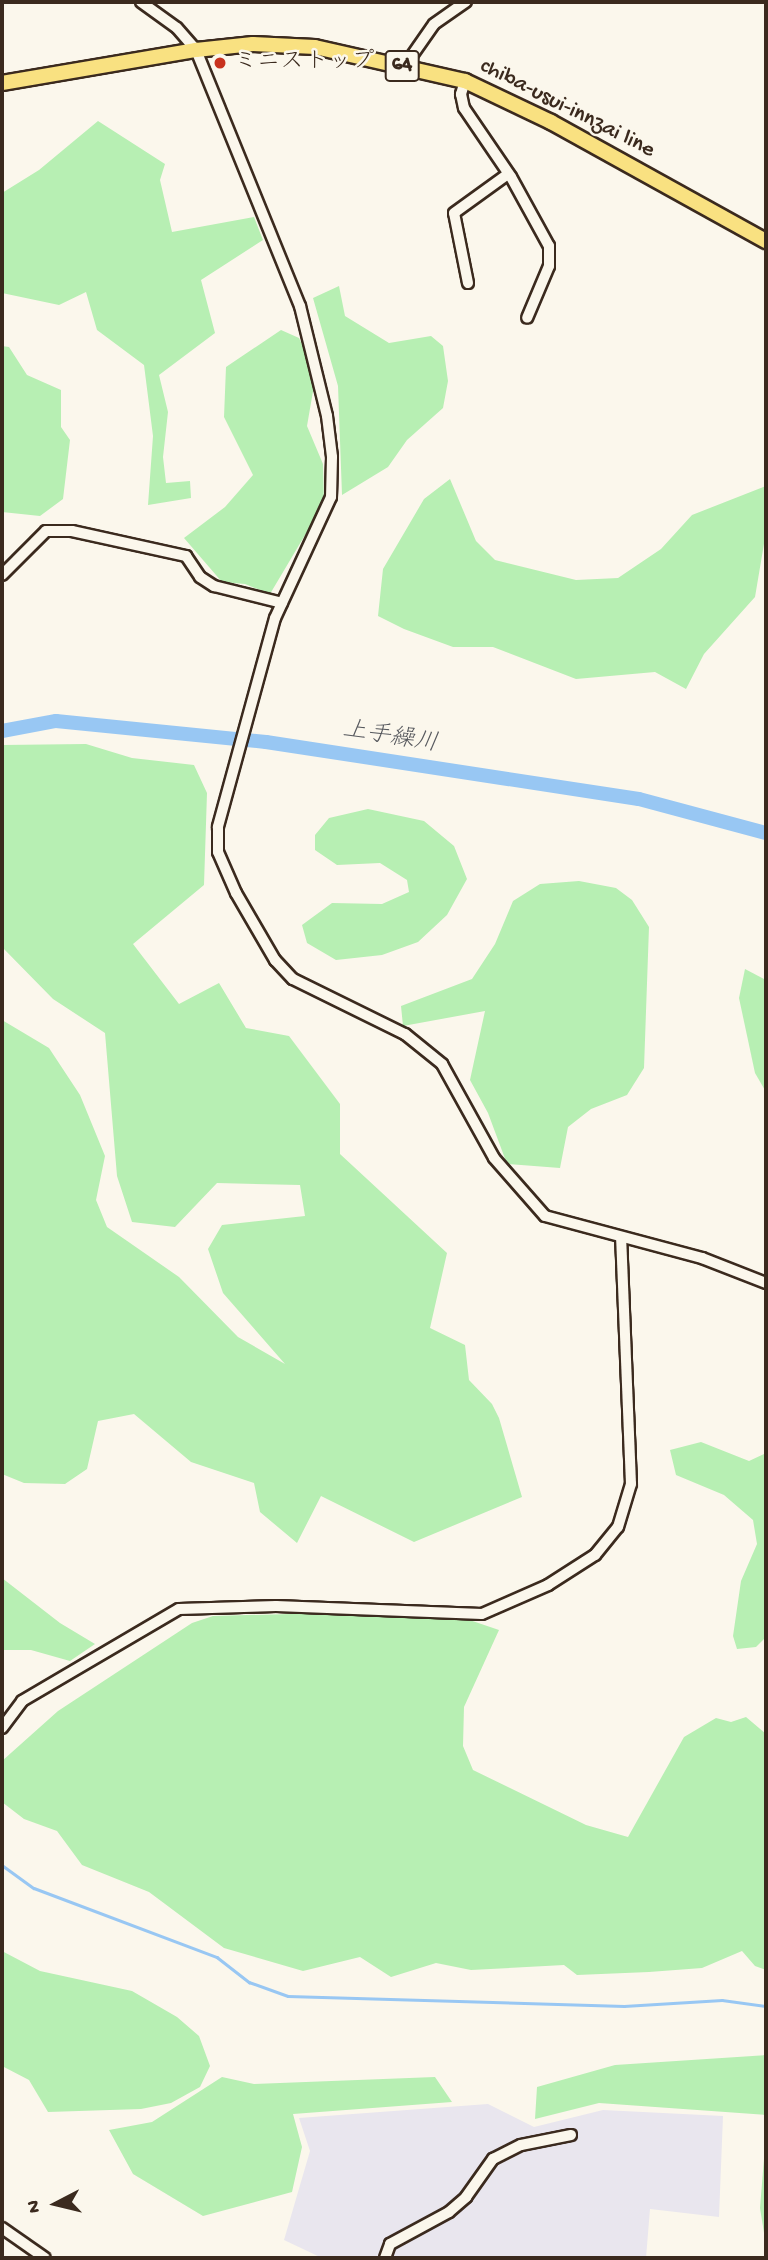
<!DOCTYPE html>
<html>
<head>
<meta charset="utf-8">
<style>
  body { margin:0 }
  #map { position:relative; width:768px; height:2260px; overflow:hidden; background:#fbf7ec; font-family:"Gochi Hand","Klee One",sans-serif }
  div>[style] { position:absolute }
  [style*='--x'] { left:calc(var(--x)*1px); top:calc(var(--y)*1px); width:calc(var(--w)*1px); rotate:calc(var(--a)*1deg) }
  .built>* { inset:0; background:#e9e6ee }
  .green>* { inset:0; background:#b7efb3 }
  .stream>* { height:2.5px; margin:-1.25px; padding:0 1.25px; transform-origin:1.25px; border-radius:1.25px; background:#98c7f3 }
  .river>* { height:14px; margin:-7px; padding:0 7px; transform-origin:7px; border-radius:7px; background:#98c7f3 }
  .roads { filter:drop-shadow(2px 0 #3b2a1e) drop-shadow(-2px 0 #3b2a1e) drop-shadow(0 2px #3b2a1e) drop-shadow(0 -2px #3b2a1e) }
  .minor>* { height:10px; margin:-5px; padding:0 5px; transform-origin:5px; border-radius:5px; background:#fbf7ec }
  .major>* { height:14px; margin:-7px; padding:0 7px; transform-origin:7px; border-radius:7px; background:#f9e181 }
  .dots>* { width:19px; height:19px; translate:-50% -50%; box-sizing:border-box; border:4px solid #fbf7ec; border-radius:50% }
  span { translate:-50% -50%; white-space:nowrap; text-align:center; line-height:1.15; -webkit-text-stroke:5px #fbf7ec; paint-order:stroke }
  .shield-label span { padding:2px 5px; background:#fbf7ec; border:2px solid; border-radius:5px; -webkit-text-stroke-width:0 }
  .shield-label { font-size:21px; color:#3b2a1e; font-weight:700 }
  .poi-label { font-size:23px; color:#3b2a1e }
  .left { translate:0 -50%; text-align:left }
  .street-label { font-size:23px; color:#3b2a1e }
  .water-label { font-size:24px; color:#57595e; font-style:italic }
  .frame { position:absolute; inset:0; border:4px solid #3b2a1e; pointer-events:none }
  .north { position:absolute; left:21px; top:2169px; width:70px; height:70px; -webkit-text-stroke:5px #fbf7ec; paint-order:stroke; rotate:263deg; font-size:19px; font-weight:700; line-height:28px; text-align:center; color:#3b2a1e }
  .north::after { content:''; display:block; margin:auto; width:24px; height:32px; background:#3b2a1e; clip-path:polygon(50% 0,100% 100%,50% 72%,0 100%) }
</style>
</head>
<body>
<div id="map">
  <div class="built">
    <div style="clip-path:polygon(488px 2104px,534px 2127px,603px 2110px,723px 2116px,719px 2217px,650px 2209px,646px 2258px,322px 2258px,284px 2240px,310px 2151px,299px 2118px)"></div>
  </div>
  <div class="green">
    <div style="clip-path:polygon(98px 121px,165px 164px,160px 180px,172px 232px,254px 217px,263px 240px,201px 280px,215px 333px,159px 375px,168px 412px,163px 457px,166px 483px,190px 481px,191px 498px,148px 505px,153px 436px,144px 365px,97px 330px,86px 292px,59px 305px,2px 293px,2px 193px,39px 170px)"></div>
    <div style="clip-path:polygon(339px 286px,345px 316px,389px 343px,431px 336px,443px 346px,448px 381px,443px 408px,407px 440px,388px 467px,342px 495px,338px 386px,313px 298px)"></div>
    <div style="clip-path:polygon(281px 330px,299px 338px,316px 374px,307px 426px,323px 464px,324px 503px,270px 594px,245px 584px,222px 582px,184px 538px,225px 507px,253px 475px,224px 417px,226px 367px)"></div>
    <div style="clip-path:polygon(2px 346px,9px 347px,27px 375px,61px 390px,61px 427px,70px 440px,63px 499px,40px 516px,2px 512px)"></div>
    <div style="clip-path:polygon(450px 479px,476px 541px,495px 560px,576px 580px,618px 578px,661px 549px,692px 515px,766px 486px,766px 532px,755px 597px,704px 654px,686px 689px,655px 672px,576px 679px,493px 647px,453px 647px,404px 629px,378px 616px,383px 569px,424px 499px)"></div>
    <div style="clip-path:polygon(86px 744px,132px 758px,194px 765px,207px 793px,204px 885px,133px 944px,179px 1004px,219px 983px,246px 1028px,289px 1036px,340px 1104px,340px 1154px,447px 1253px,430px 1328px,465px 1345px,469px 1380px,492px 1404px,499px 1418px,522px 1497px,414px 1542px,321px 1496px,297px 1543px,260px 1512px,254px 1483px,191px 1462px,134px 1414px,98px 1421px,87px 1469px,65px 1484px,24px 1483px,2px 1474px,2px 1020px,49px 1048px,80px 1095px,105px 1156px,96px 1200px,107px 1227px,179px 1277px,238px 1337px,285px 1364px,223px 1293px,208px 1249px,222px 1225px,305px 1216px,300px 1185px,217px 1183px,175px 1227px,132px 1222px,117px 1176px,105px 1033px,53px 999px,2px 947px,2px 745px)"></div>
    <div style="clip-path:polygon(368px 809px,424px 821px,454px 846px,467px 879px,447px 915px,418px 942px,382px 955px,336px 960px,307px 943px,302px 925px,332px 903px,382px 904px,409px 892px,407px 880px,380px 863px,337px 865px,315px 850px,315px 835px,329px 818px)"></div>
    <div style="clip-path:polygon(579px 881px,616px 888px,632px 900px,649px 927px,644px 1068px,627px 1095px,591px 1109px,568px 1127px,560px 1168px,507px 1164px,488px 1113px,470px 1080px,485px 1011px,403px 1026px,401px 1006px,472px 979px,495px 944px,513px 901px,540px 884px)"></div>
    <div style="clip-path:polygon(745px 969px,766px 980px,766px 1092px,755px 1073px,739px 998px)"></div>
    <div style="clip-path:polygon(701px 1442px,749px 1461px,766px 1453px,766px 1637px,756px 1647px,737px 1649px,733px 1636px,741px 1581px,757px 1544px,753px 1520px,724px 1495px,676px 1475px,670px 1450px)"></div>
    <div style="clip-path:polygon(2px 1578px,60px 1623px,95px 1644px,70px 1661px,31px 1650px,2px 1650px)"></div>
    <div style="clip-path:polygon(440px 1610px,499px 1630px,464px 1707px,463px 1746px,473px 1770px,586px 1825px,628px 1837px,684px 1737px,716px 1718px,731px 1722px,746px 1717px,766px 1734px,766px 1970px,755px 1966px,742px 1951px,702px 1968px,649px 1972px,577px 1975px,564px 1965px,471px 1970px,436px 1963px,391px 1977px,360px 1957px,303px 1971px,224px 1948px,149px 1892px,82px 1865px,57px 1831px,24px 1819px,2px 1802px,2px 1761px,58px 1711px,192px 1623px,213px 1616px)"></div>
    <div style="clip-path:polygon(2px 1951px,40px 1971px,132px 1991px,177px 2017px,199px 2036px,210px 2066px,200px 2087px,171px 2103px,141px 2109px,48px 2112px,29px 2080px,2px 2066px)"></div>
    <div style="clip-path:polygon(766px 2055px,766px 2115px,599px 2103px,535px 2119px,537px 2087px,615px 2065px)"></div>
    <div style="clip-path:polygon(222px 2077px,254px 2084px,435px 2077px,452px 2102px,293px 2114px,302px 2147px,292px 2192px,203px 2216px,133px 2174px,109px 2130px,152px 2122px)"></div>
    <div style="clip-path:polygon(766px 2134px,766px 2239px,765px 2239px,760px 2208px)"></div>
  </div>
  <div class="stream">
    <div style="--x:2;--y:1865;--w:39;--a:36"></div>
    <div style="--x:34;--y:1888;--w:196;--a:20.7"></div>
    <div style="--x:217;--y:1957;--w:41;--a:38"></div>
    <div style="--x:249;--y:1982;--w:41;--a:19.7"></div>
    <div style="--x:288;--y:1996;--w:336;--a:1.7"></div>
    <div style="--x:624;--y:2006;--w:98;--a:-3.5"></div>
    <div style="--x:722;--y:2000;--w:44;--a:7.8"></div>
  </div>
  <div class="river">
    <div style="--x:2;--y:731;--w:55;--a:-10.5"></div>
    <div style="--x:56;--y:721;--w:211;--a:5.7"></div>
    <div style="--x:266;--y:742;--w:377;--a:8.7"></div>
    <div style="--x:639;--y:799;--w:131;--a:15"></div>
  </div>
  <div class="roads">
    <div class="minor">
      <div style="--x:141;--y:2;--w:44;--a:35.8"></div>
      <div style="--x:177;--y:28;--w:29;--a:49"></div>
      <div style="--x:196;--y:50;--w:276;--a:67.9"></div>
      <div style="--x:300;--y:306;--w:113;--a:76.2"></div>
      <div style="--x:327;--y:416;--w:41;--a:83"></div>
      <div style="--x:332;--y:457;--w:40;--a:91.4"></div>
      <div style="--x:331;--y:497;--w:133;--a:114.8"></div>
      <div style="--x:275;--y:618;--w:217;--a:105.3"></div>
      <div style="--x:218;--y:827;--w:25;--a:90"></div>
      <div style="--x:218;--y:852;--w:45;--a:66.3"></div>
      <div style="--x:236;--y:893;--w:78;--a:59.8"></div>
      <div style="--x:275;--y:960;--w:26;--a:47"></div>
      <div style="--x:293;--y:979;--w:125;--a:26.2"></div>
      <div style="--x:405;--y:1034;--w:48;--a:39"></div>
      <div style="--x:442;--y:1064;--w:107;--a:61"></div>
      <div style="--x:494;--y:1158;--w:77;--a:48.7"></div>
      <div style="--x:545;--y:1216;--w:163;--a:15"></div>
      <div style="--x:702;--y:1258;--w:69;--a:21.3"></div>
      <div style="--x:404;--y:67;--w:52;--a:-55.1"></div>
      <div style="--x:434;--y:24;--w:39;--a:-35"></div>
      <div style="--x:465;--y:81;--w:14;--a:107"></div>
      <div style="--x:461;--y:94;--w:14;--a:78"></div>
      <div style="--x:464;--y:108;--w:83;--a:55.7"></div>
      <div style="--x:511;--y:177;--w:79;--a:61.2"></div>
      <div style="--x:549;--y:246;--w:20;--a:90"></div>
      <div style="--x:549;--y:266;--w:56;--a:112.9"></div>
      <div style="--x:468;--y:283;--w:71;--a:-101.3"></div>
      <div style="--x:454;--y:213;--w:67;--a:-35.8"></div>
      <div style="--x:2;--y:575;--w:62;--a:-45"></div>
      <div style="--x:46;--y:531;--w:26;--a:0"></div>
      <div style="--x:72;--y:531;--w:117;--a:12.4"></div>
      <div style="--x:186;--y:556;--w:25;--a:56"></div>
      <div style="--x:200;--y:577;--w:17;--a:33"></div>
      <div style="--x:214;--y:586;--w:70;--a:14"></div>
      <div style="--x:2;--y:1728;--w:34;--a:-53"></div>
      <div style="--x:22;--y:1701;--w:182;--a:-30.4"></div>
      <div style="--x:179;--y:1609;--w:97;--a:-1.8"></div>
      <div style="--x:276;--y:1606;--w:206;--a:2.2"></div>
      <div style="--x:482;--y:1614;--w:72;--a:-23.7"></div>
      <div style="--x:548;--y:1585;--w:56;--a:-32.6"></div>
      <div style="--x:595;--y:1555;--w:36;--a:-51"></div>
      <div style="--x:618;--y:1527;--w:45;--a:-73.2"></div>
      <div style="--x:631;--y:1484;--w:246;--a:-92.3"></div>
      <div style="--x:2;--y:2228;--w:52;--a:34.9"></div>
      <div style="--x:385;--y:2258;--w:15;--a:-70"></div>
      <div style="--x:390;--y:2244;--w:67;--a:-28.5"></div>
      <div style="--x:449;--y:2212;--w:23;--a:-41"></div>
      <div style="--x:466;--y:2197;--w:47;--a:-54.6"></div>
      <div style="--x:493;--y:2159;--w:31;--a:-27"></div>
      <div style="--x:521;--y:2145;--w:51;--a:-11.3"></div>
    </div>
    <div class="major">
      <div style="--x:2;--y:83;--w:197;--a:-9.7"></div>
      <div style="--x:196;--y:50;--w:57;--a:-6"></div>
      <div style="--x:253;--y:44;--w:62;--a:2.8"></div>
      <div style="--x:315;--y:47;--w:154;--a:12.8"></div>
      <div style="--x:465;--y:81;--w:95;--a:25.5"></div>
      <div style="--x:551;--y:122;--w:246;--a:29"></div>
    </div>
  </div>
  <div class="dots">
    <div style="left:220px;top:63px;background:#c8321e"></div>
  </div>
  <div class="shield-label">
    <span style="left:402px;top:66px">64</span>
  </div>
  <div class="poi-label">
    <span class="left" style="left:234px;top:63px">ミニストップ</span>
  </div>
  <div class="street-label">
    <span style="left:567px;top:109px;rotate:27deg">chiba-usui-innzai line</span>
  </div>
  <div class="water-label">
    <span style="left:390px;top:738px;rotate:9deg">上手繰川</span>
  </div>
  <div class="frame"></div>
  <div class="north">N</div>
</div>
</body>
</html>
